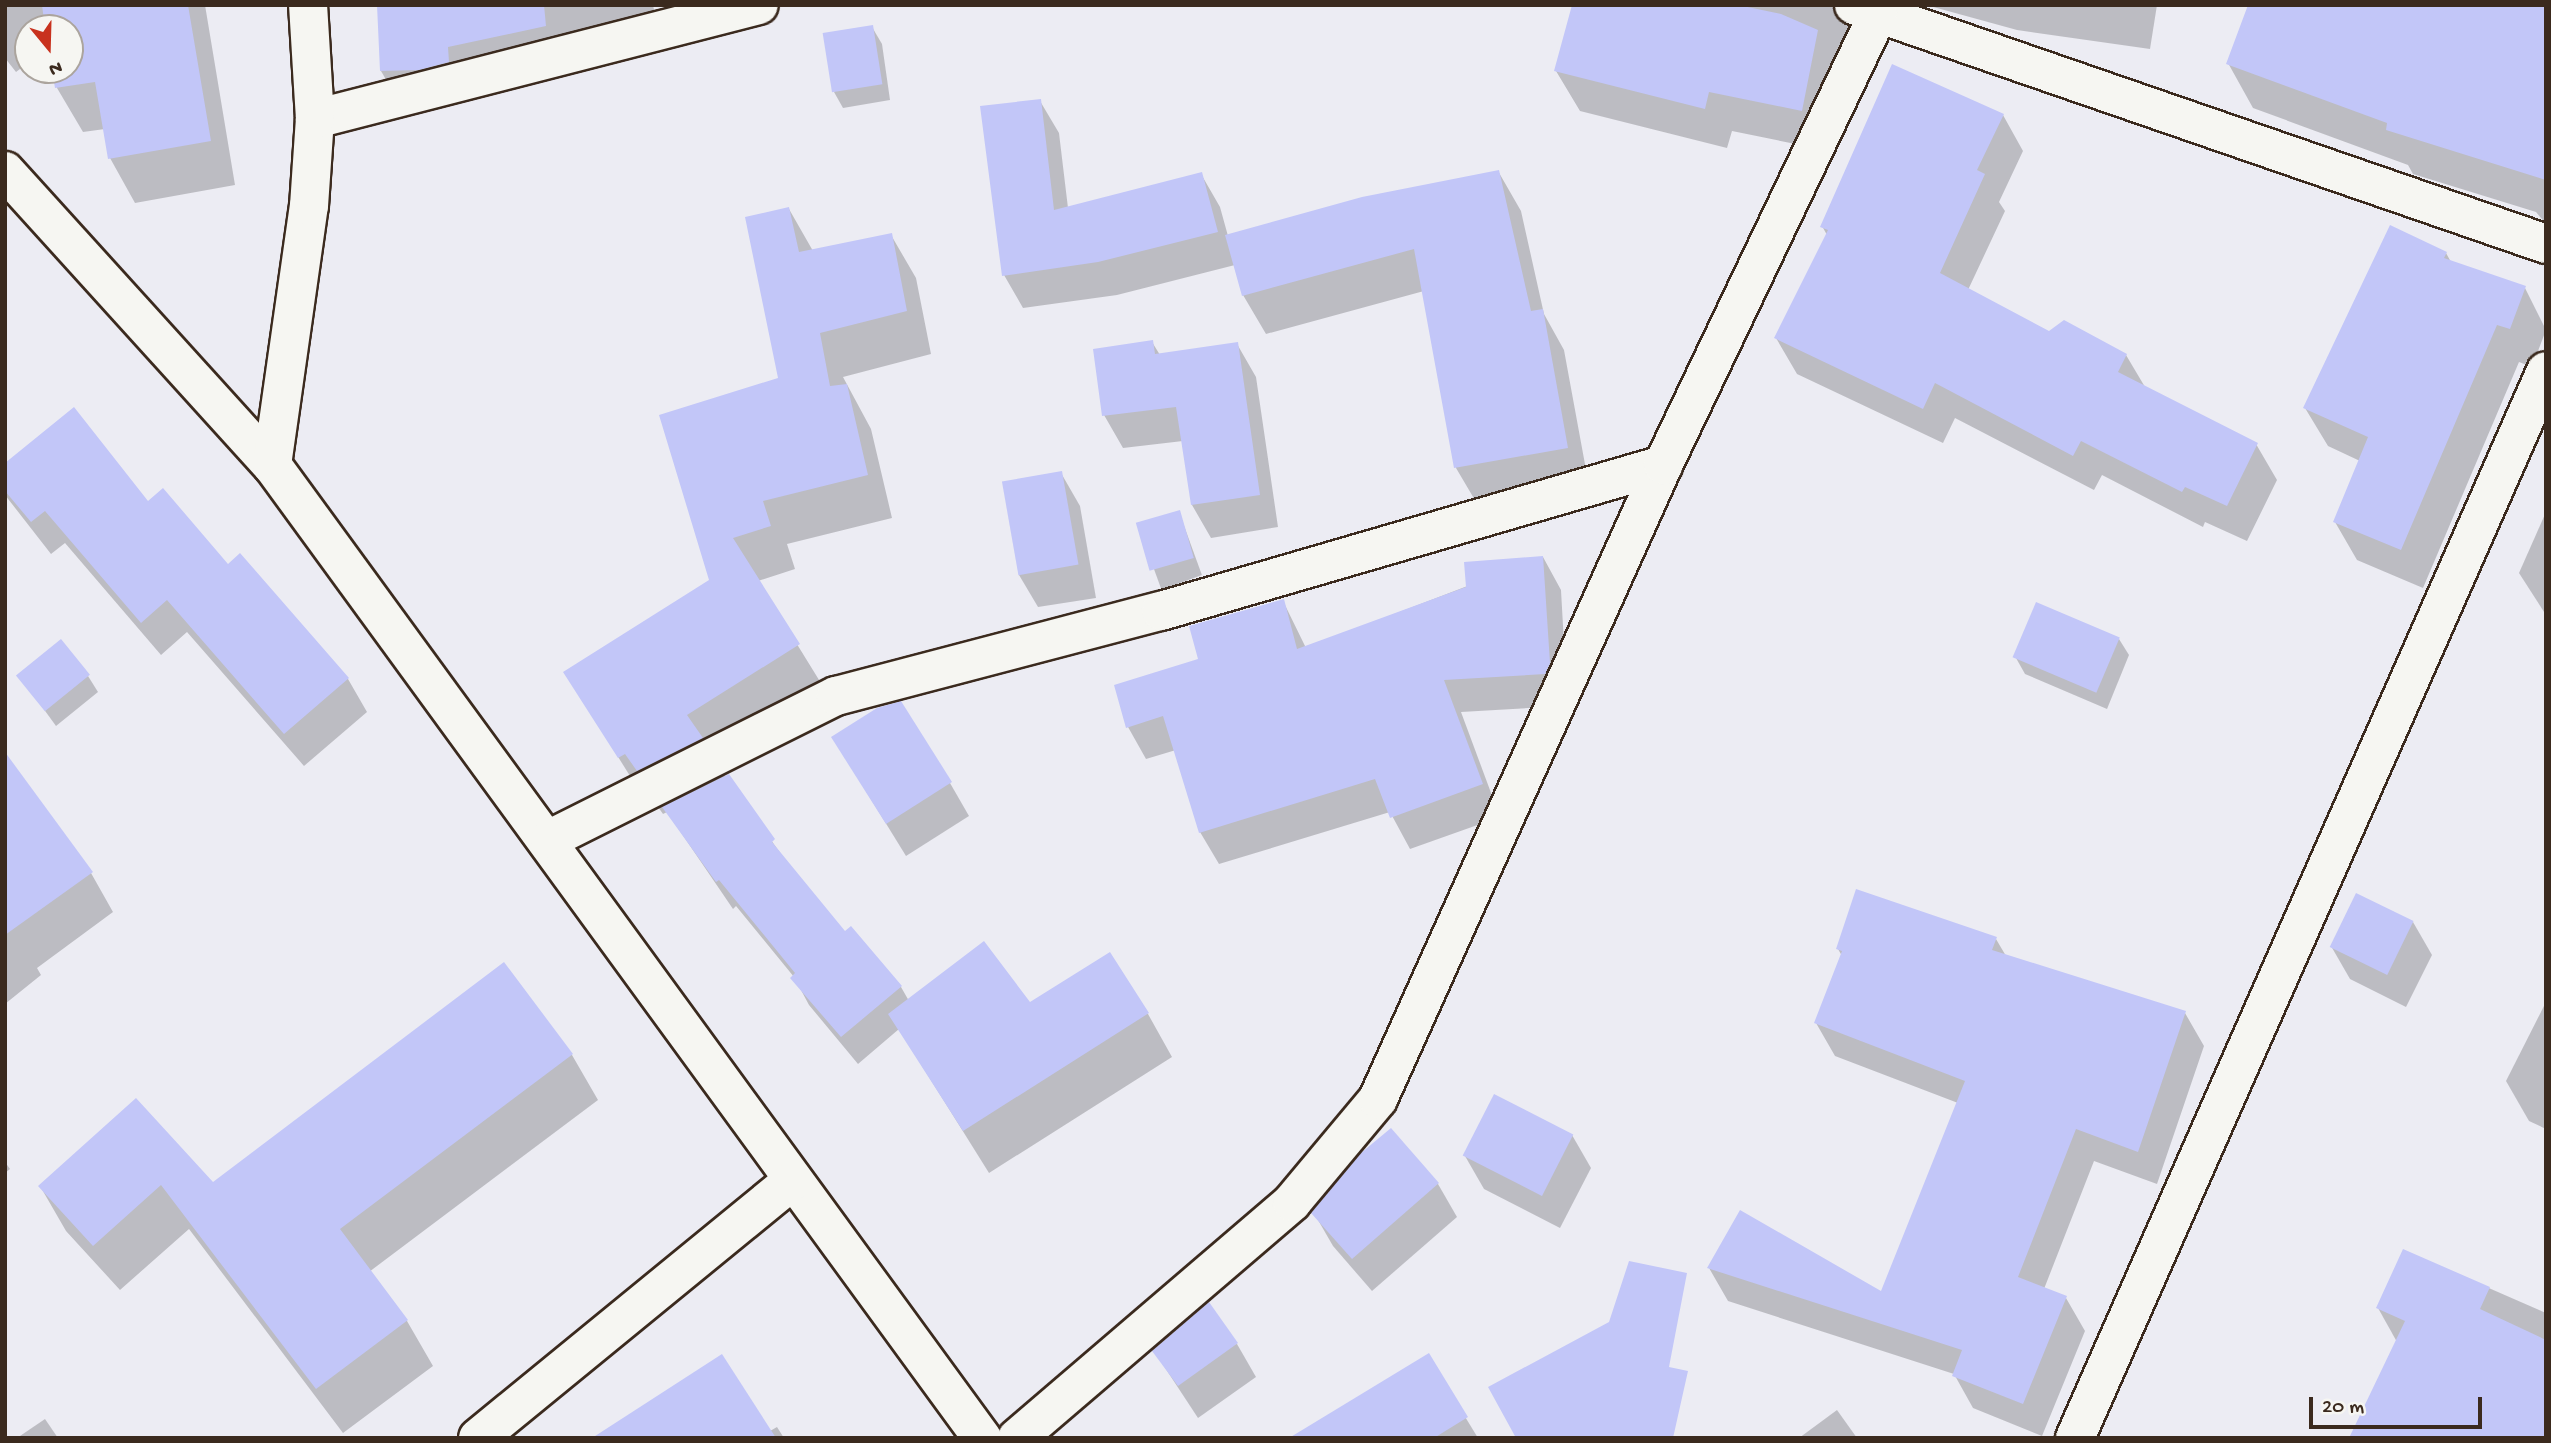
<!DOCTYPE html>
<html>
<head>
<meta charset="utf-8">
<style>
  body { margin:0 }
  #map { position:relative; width:2551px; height:1443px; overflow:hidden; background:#ececf3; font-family:"Gochi Hand",sans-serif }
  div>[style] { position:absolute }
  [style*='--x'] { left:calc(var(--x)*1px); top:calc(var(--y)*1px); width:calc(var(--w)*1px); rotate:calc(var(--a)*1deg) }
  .shadow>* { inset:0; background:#0003; transform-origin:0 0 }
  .building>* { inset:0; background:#c2c6f8; transform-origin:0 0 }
  .roads { filter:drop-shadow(2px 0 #3b2a1e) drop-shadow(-2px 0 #3b2a1e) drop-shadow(0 2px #3b2a1e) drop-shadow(0 -2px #3b2a1e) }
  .street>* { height:38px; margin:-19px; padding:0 19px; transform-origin:19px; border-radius:19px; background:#f6f6f2 }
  span { translate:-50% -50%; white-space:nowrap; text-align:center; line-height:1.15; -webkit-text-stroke:5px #f6f6f2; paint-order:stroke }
  .frame { position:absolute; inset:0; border:7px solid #3b2a1e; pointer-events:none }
  .north { position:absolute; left:14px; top:14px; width:70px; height:70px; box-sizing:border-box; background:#f6f6f2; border:2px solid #aba49d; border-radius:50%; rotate:161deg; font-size:19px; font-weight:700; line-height:28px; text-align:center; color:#3b2a1e }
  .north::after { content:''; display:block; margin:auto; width:24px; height:32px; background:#c8321e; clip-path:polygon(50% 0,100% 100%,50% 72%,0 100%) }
  .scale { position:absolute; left:2309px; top:1397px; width:173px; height:32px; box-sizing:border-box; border:4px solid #3b2a1e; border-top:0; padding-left:9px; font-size:21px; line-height:24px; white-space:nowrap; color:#3b2a1e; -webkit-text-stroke:5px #f6f6f2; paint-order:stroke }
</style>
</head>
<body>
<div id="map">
  <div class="shadow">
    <div style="clip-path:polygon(5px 5px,205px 5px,235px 185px,135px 203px,110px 158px,105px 129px,83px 132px,57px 88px,54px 70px,70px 70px,70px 28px,28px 28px,28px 63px,16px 72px,5px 58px)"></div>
    <div style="clip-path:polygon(379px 5px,653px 5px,660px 38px,400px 104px,381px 71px)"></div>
    <div style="clip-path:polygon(1574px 5px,1854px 5px,1825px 150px,1732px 131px,1727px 148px,1580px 111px,1556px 71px)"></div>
    <div style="clip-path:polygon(1926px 5px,2157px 5px,2150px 49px,2017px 30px)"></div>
    <div style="clip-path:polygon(2546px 5px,2546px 224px,2536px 212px,2413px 174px,2408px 165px,2253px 108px,2228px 63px)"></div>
    <div style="clip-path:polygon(872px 27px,882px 44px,890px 100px,843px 108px,834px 92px)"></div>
    <div style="clip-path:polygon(1040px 101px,1059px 133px,1068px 208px,1201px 174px,1220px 207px,1228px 236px,1498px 171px,1521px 211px,1544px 314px,1564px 350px,1589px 486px,1479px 507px,1456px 468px,1424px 291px,1266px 334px,1243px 295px,1235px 265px,1117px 295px,1023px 308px,1004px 275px)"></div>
    <div style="clip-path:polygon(2003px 115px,2023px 151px,1999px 202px,2005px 211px,1968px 290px,2049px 333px,2126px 355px,2145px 387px,2256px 444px,2277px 480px,2247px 541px,2205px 522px,2203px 527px,2102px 475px,2094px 490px,1955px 418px,1943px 443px,1797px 374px,1776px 338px,1827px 235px,1822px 226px)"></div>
    <div style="clip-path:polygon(789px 209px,813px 251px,891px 235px,916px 278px,931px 354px,843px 377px,871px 429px,892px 518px,787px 544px,795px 569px,758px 581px,824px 688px,712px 758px,786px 861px,845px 934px,901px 987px,909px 1001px,1148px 1014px,1172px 1057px,989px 1173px,899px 1029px,858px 1064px,809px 1005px,794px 977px,736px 906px,733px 909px,667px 812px,663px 814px,651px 797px,645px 800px,565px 672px,711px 581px,780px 379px)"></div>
    <div style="clip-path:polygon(2446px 253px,2451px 262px,2525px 288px,2546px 330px,2532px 367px,2519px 362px,2423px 588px,2357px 560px,2335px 522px,2360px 461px,2328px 446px,2305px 408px)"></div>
    <div style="clip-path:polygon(1152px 342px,1160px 355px,1237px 344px,1256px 377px,1278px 527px,1211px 538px,1192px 505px,1183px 441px,1123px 448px,1104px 415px)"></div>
    <div style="clip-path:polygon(5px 465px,148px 503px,227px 566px,240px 556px,348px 679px,367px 712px,304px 766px,187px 632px,161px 655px,65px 543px,51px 554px,5px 495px)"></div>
    <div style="clip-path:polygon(1061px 473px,1080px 506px,1096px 598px,1038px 607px,1019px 575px)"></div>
    <div style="left:1179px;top:512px;width:67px;height:43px;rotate:70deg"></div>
    <div style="clip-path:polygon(2546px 512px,2546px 615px,2519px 573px)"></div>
    <div style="clip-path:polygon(1543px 557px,1561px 590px,1567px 697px,1564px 706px,1461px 712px,1500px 817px,1410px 849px,1390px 812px,1219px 864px,1200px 832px,1176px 750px,1146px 759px,1128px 727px,1200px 660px,1283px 601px,1306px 648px)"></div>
    <div style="clip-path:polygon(2119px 639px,2129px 655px,2107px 709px,2025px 674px,2016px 658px)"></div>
    <div style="clip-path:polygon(19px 675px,88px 676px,98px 692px,56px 726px)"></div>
    <div style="clip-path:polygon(5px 763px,91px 873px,113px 912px,37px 968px,41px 975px,5px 1004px)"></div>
    <div style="clip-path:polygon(853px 770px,950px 783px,969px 816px,906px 856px)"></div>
    <div style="clip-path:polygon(2413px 922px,2432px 955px,2406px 1007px,2350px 979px,2331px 946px)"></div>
    <div style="clip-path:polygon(1996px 939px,2006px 956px,2185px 1013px,2204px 1046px,2157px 1184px,2094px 1161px,2044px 1289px,2066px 1298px,2085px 1331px,2042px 1436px,1973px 1408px,1954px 1374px,1728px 1301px,1709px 1268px,1882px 1293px,1958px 1103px,1835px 1056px,1816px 1023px,1842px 956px,1838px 949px)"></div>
    <div style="clip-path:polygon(503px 965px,572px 1055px,598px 1100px,369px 1272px,407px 1321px,433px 1366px,343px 1433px,189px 1229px,120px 1290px,66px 1231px,40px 1186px,212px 1184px)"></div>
    <div style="clip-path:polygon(2546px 1002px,2546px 1129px,2529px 1121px,2506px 1081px)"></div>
    <div style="clip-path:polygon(1391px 1130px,1438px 1184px,1457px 1217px,1372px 1291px,1333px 1246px,1314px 1213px)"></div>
    <div style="clip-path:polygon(1572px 1135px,1591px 1168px,1560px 1228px,1484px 1189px,1465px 1156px)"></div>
    <div style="clip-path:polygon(5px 1162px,10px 1169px,5px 1173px)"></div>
    <div style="clip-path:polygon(2404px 1251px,2546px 1313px,2546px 1438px,2397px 1342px,2378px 1308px)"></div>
    <div style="clip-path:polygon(1237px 1344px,1256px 1377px,1198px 1418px,1154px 1351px)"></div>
    <div style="clip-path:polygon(1428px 1356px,1478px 1438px,1292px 1438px)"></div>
    <div style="clip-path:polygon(1837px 1410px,1857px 1438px,1799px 1438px)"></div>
    <div style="clip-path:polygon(45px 1419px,58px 1438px,17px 1438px)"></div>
    <div style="clip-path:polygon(777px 1427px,784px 1438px,648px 1438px,770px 1431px)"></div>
  </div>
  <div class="building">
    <div style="clip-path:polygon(42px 5px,188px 5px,211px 141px,108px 159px,95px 82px,55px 88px,52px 70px,70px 70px,70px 28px,45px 28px)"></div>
    <div style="clip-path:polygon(377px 5px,544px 5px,546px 26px,448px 47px,449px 62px,419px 70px,380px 71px)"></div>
    <div style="clip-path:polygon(1572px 5px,1738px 5px,1781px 14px,1818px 30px,1802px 111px,1709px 92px,1705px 109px,1554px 71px)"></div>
    <div style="clip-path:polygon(2248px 5px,2546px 5px,2546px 180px,2386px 130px,2387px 123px,2226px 64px)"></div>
    <div style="left:873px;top:25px;width:60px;height:51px;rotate:81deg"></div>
    <div style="clip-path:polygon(1892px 64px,2004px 114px,1977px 170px,1985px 174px,1940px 273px,2049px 331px,2064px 320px,2127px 354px,2118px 372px,2258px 443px,2227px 506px,2185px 487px,2182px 492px,2081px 441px,2073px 456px,1935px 383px,1923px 409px,1774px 338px,1828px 230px,1820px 227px)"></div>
    <div style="clip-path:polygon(1041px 99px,1054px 210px,1202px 172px,1218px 232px,1098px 262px,1002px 276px,980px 106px)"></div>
    <div style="clip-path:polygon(1499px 170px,1531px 311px,1543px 309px,1568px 448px,1454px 468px,1414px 249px,1242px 296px,1225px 235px,1362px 197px)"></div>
    <div style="clip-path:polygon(789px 207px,799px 252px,892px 233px,907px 311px,820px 333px,830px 386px,847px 384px,868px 475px,763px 501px,771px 526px,733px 538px,800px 644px,687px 715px,703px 738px,637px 771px,625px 754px,618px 758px,563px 672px,709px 580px,659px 415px,778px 378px,745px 217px)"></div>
    <div style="clip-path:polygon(2390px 225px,2447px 252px,2444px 258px,2526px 286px,2510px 329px,2497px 325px,2401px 550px,2333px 522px,2368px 437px,2303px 408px)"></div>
    <div style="clip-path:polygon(1153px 340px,1155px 354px,1238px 342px,1260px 495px,1191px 505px,1176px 407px,1102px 416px,1093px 349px)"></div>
    <div style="clip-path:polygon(74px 407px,148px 501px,163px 488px,228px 564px,240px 553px,349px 678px,284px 734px,167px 600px,141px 623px,45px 511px,31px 522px,5px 491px,5px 463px)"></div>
    <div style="left:1062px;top:471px;width:95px;height:61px;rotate:80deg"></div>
    <div style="left:1180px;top:510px;width:50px;height:46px;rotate:74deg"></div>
    <div style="clip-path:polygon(1543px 556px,1550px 663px,1545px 674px,1444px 680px,1483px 784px,1390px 818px,1375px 779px,1199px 833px,1163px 716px,1126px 728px,1114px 685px,1198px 659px,1189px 626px,1284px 599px,1297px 649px,1466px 587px,1464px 562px)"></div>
    <div style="left:2036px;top:602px;width:91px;height:60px;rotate:23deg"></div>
    <div style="left:61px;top:639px;width:46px;height:58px;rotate:51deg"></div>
    <div style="clip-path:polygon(901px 701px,952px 782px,886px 824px,831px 737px,877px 708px)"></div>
    <div style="clip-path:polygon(5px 752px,93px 872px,5px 935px)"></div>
    <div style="clip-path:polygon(729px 774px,775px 839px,772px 842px,845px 931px,851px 926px,902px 986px,841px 1037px,790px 978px,795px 973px,719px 880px,716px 882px,662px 807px)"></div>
    <div style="clip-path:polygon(1856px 889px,1997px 937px,1992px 950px,2186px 1011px,2138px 1152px,2076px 1129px,2018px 1277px,2067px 1296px,2023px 1404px,1952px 1376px,1962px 1350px,1707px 1268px,1740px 1210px,1881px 1291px,1965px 1081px,1814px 1023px,1842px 951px,1836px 949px)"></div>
    <div style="left:2356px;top:893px;width:64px;height:60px;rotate:26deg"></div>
    <div style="clip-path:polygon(984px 941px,1030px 1002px,1110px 952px,1149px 1013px,963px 1131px,888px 1014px)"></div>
    <div style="clip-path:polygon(504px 962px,573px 1054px,340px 1229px,408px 1320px,316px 1389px,161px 1185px,93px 1246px,38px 1186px,136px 1098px,213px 1182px)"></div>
    <div style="left:1494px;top:1094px;width:89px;height:69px;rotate:27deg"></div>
    <div style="clip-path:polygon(1391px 1128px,1439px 1183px,1352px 1259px,1311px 1213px,1361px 1153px)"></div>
    <div style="clip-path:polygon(2403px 1249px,2490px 1287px,2480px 1309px,2546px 1340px,2546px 1438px,2349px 1438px,2405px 1321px,2376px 1308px)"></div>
    <div style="clip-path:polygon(1629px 1261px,1687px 1273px,1669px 1367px,1688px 1371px,1673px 1438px,1516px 1438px,1488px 1387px,1609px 1322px)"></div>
    <div style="clip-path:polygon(1209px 1302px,1238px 1343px,1178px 1386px,1152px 1351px)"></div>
    <div style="clip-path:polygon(1429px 1353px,1468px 1417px,1434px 1438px,1289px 1438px)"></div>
    <div style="clip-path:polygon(722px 1354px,776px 1438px,592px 1438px)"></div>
  </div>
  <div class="roads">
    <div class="street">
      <div style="--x:1854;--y:5;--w:732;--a:19.05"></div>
      <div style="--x:315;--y:119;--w:458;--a:-14.4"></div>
      <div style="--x:5;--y:171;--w:397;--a:47.8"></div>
      <div style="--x:272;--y:465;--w:1205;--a:53.88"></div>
      <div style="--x:272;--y:465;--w:262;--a:-81.9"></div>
      <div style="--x:309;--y:206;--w:87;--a:-86.1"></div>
      <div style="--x:315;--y:119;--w:114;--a:-93.5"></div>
      <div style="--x:550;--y:839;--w:320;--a:-26.6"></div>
      <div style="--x:836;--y:696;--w:336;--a:-14.7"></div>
      <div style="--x:1161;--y:611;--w:523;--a:-16.22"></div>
      <div style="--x:478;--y:1438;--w:407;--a:-39.3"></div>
      <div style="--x:1017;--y:1438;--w:362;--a:-40.6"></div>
      <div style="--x:1292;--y:1202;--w:134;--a:-50.1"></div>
      <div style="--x:1378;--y:1099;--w:695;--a:-65.79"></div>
      <div style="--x:1663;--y:465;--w:499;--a:-64.5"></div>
      <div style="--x:2075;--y:1438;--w:1166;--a:-66.18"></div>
    </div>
  </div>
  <div class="frame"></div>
  <div class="north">N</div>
  <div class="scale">20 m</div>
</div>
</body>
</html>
